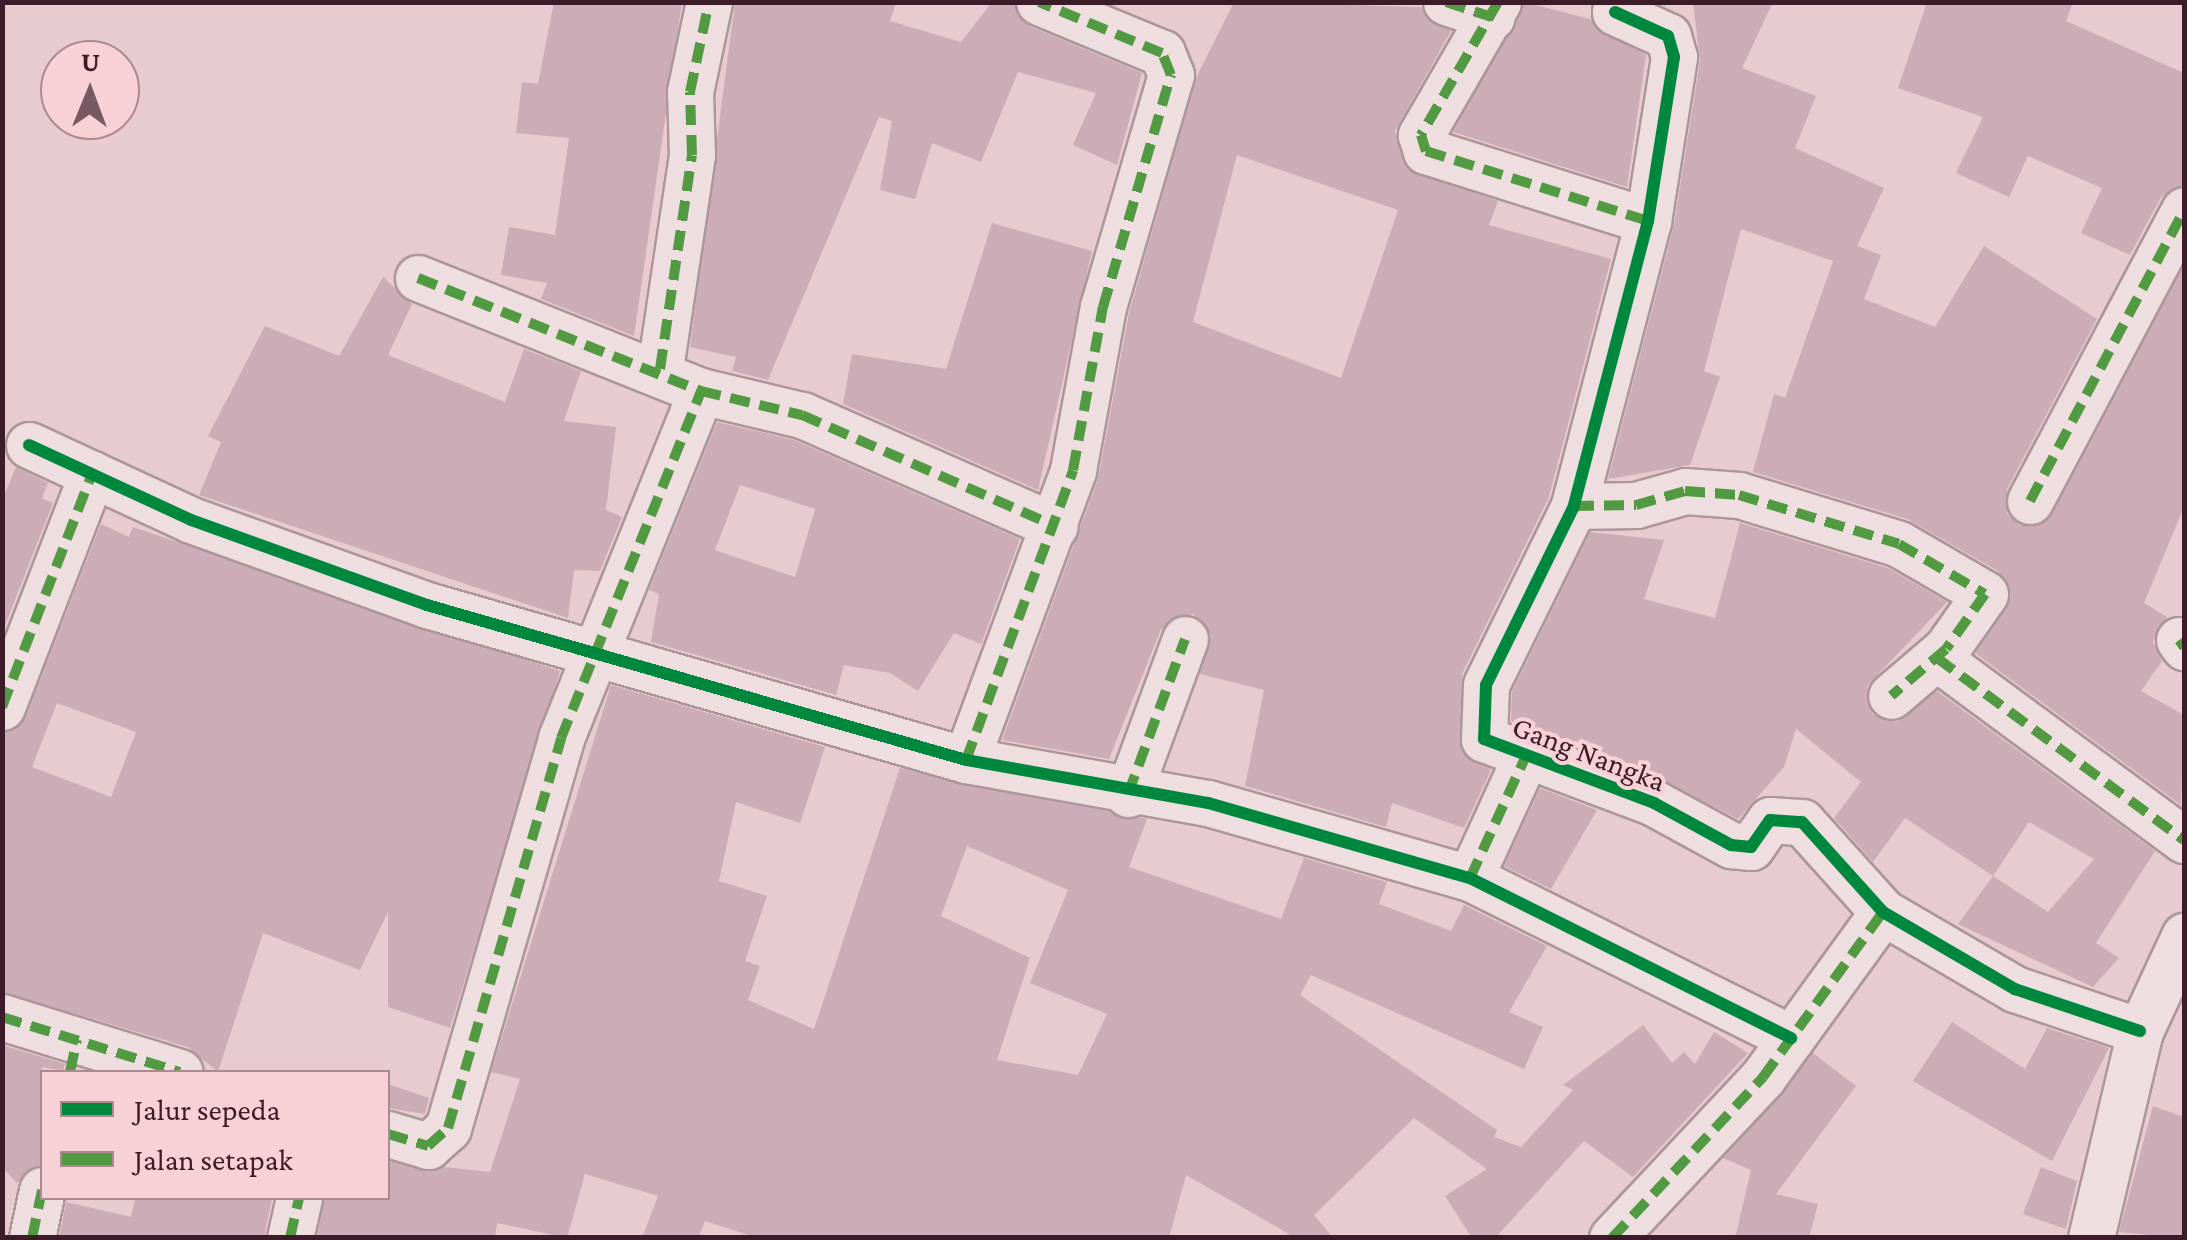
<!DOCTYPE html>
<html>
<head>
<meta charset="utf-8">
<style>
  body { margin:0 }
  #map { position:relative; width:2187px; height:1240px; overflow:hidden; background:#e7cbd0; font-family:"Crimson Pro",serif }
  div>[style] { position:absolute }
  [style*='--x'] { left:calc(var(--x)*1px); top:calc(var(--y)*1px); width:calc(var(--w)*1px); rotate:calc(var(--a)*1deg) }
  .building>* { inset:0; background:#cbacb7 }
  .roads { filter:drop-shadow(2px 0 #ac959b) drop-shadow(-2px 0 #ac959b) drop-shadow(0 2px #ac959b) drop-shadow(0 -2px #ac959b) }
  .minor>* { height:45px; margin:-22.5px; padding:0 22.5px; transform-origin:22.5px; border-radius:22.5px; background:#eedee0 }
  .quiet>* { height:10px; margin-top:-5px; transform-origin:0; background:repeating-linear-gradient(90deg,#529a41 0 20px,transparent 0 30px) }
  .cycleway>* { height:12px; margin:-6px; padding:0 6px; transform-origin:6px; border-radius:6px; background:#00873e }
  span { translate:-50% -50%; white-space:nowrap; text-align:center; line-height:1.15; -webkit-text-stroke:8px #f8d1d7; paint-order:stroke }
  .street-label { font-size:30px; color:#3b1c28 }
  .frame { position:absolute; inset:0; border:5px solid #3b1c28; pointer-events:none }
  .legend { position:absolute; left:40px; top:1070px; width:350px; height:130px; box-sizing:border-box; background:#f8d1d7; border:2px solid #ac8991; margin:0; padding:12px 18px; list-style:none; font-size:30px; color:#3b1c28 }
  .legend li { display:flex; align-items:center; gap:20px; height:50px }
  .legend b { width:50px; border:2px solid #ac8991 }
  .north { position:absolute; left:40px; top:40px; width:100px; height:100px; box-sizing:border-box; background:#f8d1d7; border:2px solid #ac8991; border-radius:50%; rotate:1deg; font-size:28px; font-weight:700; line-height:40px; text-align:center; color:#3b1c28 }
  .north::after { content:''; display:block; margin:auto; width:35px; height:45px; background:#775963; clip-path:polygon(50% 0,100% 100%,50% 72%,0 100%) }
</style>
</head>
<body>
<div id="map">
  <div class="building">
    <div style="clip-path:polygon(554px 2px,682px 2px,634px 336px,541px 299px,547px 283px,501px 275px,509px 227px,555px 235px,569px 138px,516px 133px,522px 82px,538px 84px)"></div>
    <div style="clip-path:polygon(735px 2px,896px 2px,890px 21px,961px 42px,992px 2px,1013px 2px,1029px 26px,1142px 73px,1117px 165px,1073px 145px,1096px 93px,1018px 72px,981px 162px,932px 143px,915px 199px,880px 190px,892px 121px,879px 117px,768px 380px,732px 371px,736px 357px,690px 347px)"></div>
    <div style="clip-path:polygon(evenodd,1234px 2px,1420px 7px,1451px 31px,1395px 131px,1407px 169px,1498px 201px,1489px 225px,1611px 259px,1549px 497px,1462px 674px,1462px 752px,1491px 770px,1464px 828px,1392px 803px,1386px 827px,1245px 786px,1264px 690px,1200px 674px,1211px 636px,1193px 614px,1161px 629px,1109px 759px,1002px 740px,1098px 479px,1129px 313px,1196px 78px,1234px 2px,1237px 155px,1398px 210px,1341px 378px,1193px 322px,1237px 155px)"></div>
    <div style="clip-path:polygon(1524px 2px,1590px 19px,1646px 55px,1627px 187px,1453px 132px)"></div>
    <div style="clip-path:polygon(1693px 2px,1773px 2px,1742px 68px,1816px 96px,1795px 148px,1884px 188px,1857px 246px,1881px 255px,1864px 299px,1935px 327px,1984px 246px,2097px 319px,2007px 489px,2007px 514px,2019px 525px,2053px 513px,2184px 265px,2184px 507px,2144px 603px,2167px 617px,2153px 642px,2162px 661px,2141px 691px,2184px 715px,2181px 805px,1975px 653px,2011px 597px,1998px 571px,1907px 519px,1753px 472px,1774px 394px,1785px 398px,1833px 261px,1741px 229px,1704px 371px,1720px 377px,1690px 465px,1608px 479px,1674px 225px,1700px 61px)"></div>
    <div style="clip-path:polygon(1927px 2px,2073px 2px,2066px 21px,2184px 73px,2184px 184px,2161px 197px,2130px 255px,2081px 233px,2102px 188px,2028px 156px,2009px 197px,1956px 173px,1983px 117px,1898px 88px)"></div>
    <div style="clip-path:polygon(992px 223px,1092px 251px,1038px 490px,843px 404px,852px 354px,946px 369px)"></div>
    <div style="clip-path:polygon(383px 277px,412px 304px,388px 355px,505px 402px,524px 349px,581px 371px,564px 421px,616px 427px,606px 510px,622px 517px,600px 571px,574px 570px,568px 618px,199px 495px,221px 442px,208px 436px,265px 326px,339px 356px)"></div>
    <div style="clip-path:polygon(evenodd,717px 422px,794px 440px,1020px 539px,981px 644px,954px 633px,918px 691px,890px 673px,844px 665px,836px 695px,651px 642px,659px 594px,649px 590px,717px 422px,740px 485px,815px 509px,795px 577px,715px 550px,740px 485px)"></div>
    <div style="clip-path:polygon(16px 467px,48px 483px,42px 498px,53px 503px,2px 633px,2px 501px)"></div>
    <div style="clip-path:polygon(evenodd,1740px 523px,1888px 568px,1947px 602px,1867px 686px,1872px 714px,1897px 722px,1937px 691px,2155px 851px,2096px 943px,2119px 958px,2093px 987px,1958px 924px,1993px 876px,1905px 818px,1873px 862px,1834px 818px,1861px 782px,1796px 729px,1784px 767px,1738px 819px,1625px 762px,1511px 721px,1512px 692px,1590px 532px,1664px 540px,1644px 599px,1715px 618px,1740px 523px,2029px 822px,2094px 859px,2048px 912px,1993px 876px,2029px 822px)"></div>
    <div style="clip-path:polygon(evenodd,101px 524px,129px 537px,133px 527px,560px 671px,450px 1028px,388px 1007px,388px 912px,360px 970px,263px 933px,218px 1072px,188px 1047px,2px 992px,2px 733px,26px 716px,101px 524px,57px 703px,136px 732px,111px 797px,32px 767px,57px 703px)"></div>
    <div style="clip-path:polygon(evenodd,611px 685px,825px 747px,800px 823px,736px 802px,719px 881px,767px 896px,745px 961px,760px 966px,748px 1000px,814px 1029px,900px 768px,1147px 819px,1129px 867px,1281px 919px,1304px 858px,1387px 882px,1379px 904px,1451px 931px,1464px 905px,1547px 946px,1509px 1012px,1543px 1027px,1524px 1069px,1311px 975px,1300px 995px,1497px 1130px,1494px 1137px,1521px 1147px,1573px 1090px,1563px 1085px,1643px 1025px,1672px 1063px,1684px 1052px,1695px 1064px,1714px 1032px,1748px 1053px,1633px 1177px,1584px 1141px,1495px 1238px,1472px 1238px,1445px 1196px,1487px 1169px,1414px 1118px,1314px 1215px,1333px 1238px,1296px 1238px,1186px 1175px,1169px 1238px,758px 1238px,705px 1221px,698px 1238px,642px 1238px,658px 1196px,585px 1174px,567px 1238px,497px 1223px,495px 1238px,317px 1238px,324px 1198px,388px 1198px,388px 1161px,490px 1172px,520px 1079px,491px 1072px,611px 685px,967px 846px,1068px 890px,1030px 983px,1107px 1014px,1078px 1075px,997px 1060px,1030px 958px,941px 916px,967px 846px)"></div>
    <div style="clip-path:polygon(1540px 788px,1597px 810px,1551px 889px,1504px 866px)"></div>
    <div style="clip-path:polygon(1952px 1022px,2025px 1069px,2047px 1028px,2109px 1048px,2052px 1161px,1913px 1081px)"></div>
    <div style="clip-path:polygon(2px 1045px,65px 1064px,63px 1071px,42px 1067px,42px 1164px,17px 1183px,2px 1167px)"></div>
    <div style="clip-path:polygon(1813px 1053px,1856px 1086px,1776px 1194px,1818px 1204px,1809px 1238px,1735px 1238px,1751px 1170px,1723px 1158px)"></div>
    <div style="clip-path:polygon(388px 1084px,429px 1098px,425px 1114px,388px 1108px)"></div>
    <div style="clip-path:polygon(2153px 1106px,2184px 1117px,2184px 1238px,2119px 1232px)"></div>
    <div style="clip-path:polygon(2041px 1167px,2077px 1181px,2066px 1229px,2023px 1214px)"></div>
    <div style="clip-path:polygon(135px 1198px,272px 1198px,264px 1238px,59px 1238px,66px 1202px,131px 1217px)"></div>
  </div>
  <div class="roads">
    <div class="minor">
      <div style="--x:1446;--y:2;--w:48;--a:18.1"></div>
      <div style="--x:1498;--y:2;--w:154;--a:120.1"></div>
      <div style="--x:1421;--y:135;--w:17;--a:73"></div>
      <div style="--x:1426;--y:151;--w:233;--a:17.5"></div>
      <div style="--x:1618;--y:2;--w:10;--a:107"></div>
      <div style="--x:1615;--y:12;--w:58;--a:24.4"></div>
      <div style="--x:1668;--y:36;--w:22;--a:74"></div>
      <div style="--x:1674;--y:57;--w:166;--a:99"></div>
      <div style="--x:1648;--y:221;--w:294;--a:104.6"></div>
      <div style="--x:1574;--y:506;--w:199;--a:116.2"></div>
      <div style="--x:1486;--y:685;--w:54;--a:92.1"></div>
      <div style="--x:1484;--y:739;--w:182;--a:20.6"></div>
      <div style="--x:1654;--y:803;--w:88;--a:28.6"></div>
      <div style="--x:1731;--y:845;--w:20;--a:6"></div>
      <div style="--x:1751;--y:847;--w:33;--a:-55"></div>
      <div style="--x:1770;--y:820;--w:32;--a:4"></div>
      <div style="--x:1802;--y:822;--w:121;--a:48"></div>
      <div style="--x:1883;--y:912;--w:153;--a:30.3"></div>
      <div style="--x:2015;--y:989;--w:132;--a:18.6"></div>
      <div style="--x:418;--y:278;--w:305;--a:21.8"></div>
      <div style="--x:701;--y:391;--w:104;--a:13.4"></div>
      <div style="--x:802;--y:415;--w:276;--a:23.7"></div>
      <div style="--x:660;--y:369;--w:216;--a:-81.5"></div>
      <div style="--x:692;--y:155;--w:63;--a:-91.8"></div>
      <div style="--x:690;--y:92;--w:92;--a:-78.1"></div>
      <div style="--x:29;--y:445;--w:179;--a:24.8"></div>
      <div style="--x:191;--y:520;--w:251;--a:19.8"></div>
      <div style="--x:427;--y:605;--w:561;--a:16.04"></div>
      <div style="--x:966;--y:760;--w:246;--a:10.1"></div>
      <div style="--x:1208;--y:803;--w:273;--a:16"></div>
      <div style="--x:1470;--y:878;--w:359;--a:26.5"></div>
      <div style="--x:2030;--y:501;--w:329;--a:-62.1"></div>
      <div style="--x:1574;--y:506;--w:62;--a:-0.9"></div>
      <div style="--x:1636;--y:505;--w:51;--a:-15.9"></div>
      <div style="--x:1685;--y:491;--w:54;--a:4.2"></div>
      <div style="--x:1739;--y:495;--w:167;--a:17"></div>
      <div style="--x:1899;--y:544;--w:99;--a:30.2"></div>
      <div style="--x:1985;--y:594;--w:67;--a:125.3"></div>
      <div style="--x:1946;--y:649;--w:72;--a:139.5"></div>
      <div style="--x:2179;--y:640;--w:9;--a:54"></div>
      <div style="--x:1937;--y:658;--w:307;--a:36.4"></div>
      <div style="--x:2;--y:707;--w:250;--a:-68.9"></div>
      <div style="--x:966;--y:760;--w:309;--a:-69.7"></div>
      <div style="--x:1073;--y:470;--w:166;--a:-79.6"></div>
      <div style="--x:1103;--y:307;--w:242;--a:-73.7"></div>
      <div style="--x:1171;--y:75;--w:24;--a:-112"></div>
      <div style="--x:1162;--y:53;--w:133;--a:-157.5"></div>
      <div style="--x:1128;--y:794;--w:165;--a:-69.8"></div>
      <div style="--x:1470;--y:878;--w:130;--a:-65.4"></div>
      <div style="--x:2;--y:1017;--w:186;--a:17.2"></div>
      <div style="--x:388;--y:1134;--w:42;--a:16.7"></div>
      <div style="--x:428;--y:1146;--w:27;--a:-42"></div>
      <div style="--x:448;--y:1128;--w:406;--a:-73.8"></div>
      <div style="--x:561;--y:738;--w:374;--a:-68"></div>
      <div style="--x:32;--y:1238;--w:49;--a:-78.2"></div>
      <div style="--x:290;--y:1238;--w:41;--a:-77.3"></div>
      <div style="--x:1612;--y:1238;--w:221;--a:-46.8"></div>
      <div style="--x:1763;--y:1077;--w:204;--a:-54"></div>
      <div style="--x:2091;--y:1238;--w:213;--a:-76.7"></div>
      <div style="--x:2140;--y:1031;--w:105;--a:-65.1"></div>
    </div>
  </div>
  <div class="quiet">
    <div style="--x:1446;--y:2;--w:48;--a:18.1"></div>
    <div style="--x:1498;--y:2;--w:154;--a:120.1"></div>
    <div style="--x:1421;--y:135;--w:17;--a:73"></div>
    <div style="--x:1426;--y:151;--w:233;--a:17.5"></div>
    <div style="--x:418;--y:278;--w:305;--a:21.8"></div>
    <div style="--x:701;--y:391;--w:104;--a:13.4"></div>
    <div style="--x:802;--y:415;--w:276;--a:23.7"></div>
    <div style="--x:660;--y:369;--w:216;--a:-81.5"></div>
    <div style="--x:692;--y:155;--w:63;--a:-91.8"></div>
    <div style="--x:690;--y:92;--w:92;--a:-78.1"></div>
    <div style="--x:2030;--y:501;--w:329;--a:-62.1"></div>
    <div style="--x:1574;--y:506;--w:62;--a:-0.9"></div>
    <div style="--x:1636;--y:505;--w:51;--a:-15.9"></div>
    <div style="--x:1685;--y:491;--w:54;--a:4.2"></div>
    <div style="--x:1739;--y:495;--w:167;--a:17"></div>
    <div style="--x:1899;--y:544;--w:99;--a:30.2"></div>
    <div style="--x:1985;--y:594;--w:67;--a:125.3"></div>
    <div style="--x:1946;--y:649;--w:72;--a:139.5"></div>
    <div style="--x:2179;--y:640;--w:9;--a:54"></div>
    <div style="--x:1937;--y:658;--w:307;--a:36.4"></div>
    <div style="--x:2;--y:707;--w:250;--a:-68.9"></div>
    <div style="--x:966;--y:760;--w:309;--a:-69.7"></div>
    <div style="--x:1073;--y:470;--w:166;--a:-79.6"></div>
    <div style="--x:1103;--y:307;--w:242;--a:-73.7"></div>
    <div style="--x:1171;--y:75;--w:24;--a:-112"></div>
    <div style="--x:1162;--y:53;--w:133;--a:-157.5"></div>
    <div style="--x:1128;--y:794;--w:165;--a:-69.8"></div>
    <div style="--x:1470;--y:878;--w:130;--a:-65.4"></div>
    <div style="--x:2;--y:1017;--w:186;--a:17.2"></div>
    <div style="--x:70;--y:1072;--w:33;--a:-78"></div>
    <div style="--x:388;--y:1134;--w:42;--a:16.7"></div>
    <div style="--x:428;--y:1146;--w:27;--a:-42"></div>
    <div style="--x:448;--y:1128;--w:406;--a:-73.8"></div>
    <div style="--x:561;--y:738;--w:374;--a:-68"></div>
    <div style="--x:32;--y:1238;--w:49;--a:-78.2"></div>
    <div style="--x:290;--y:1238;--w:41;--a:-77.3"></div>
    <div style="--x:1612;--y:1238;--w:221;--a:-46.8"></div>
    <div style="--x:1763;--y:1077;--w:204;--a:-54"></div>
  </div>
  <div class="cycleway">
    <div style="--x:1615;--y:12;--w:58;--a:24.4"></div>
    <div style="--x:1668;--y:36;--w:22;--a:74"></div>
    <div style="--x:1674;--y:57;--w:166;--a:99"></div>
    <div style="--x:1648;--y:221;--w:294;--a:104.6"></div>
    <div style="--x:1574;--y:506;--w:199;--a:116.2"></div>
    <div style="--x:1486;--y:685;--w:54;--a:92.1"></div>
    <div style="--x:1484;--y:739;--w:182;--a:20.6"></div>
    <div style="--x:1654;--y:803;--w:88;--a:28.6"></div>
    <div style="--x:1731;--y:845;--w:20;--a:6"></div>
    <div style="--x:1751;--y:847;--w:33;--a:-55"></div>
    <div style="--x:1770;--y:820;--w:32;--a:4"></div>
    <div style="--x:1802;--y:822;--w:121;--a:48"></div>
    <div style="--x:1883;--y:912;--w:153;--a:30.3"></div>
    <div style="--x:2015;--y:989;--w:132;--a:18.6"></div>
    <div style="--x:29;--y:445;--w:179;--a:24.8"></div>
    <div style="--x:191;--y:520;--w:251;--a:19.8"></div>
    <div style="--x:427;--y:605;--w:561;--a:16.04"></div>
    <div style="--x:966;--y:760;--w:246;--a:10.1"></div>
    <div style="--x:1208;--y:803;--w:273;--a:16"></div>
    <div style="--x:1470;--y:878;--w:359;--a:26.5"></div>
  </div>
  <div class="street-label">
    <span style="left:1589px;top:754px;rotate:21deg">Gang Nangka</span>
  </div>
  <div class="frame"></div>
  <ul class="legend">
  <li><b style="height:12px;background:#00873e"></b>Jalur sepeda</li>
  <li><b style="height:12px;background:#529a41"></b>Jalan setapak</li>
  </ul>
  <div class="north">U</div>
</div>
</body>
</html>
